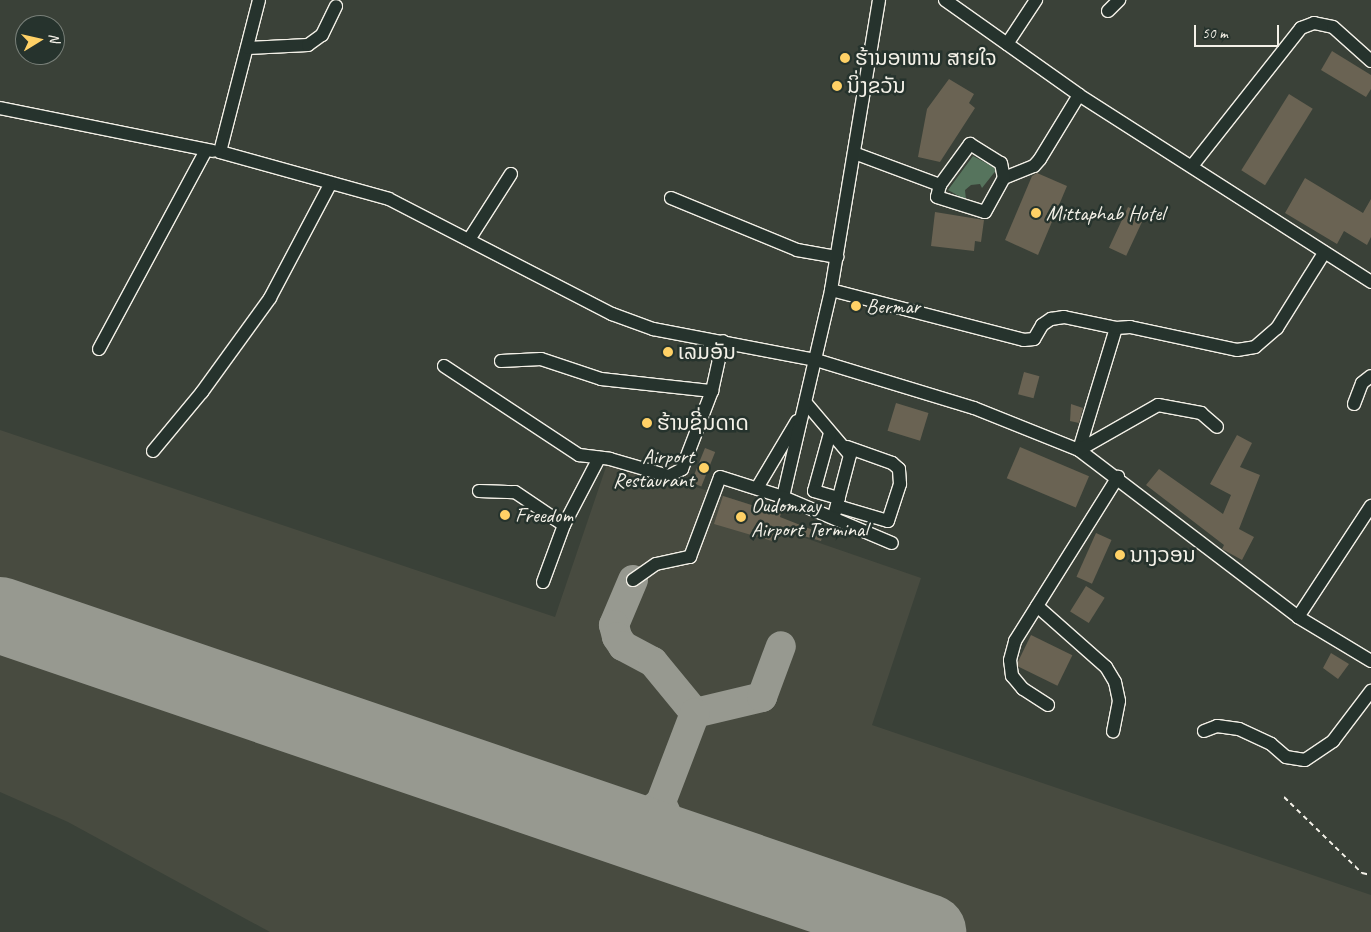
<!DOCTYPE html>
<html>
<head>
<meta charset="utf-8">
<style>
  body { margin:0 }
  #map { position:relative; width:1371px; height:932px; overflow:hidden; background:#3a4138; font-family:Caveat,"Noto Sans Lao",sans-serif }
  div>[style] { position:absolute }
  [style*='--x'] { left:calc(var(--x)*1px); top:calc(var(--y)*1px); width:calc(var(--w)*1px); rotate:calc(var(--a)*1deg) }
  .built>* { inset:0; background:#484b40 }
  .green>* { inset:0; background:#56745d }
  .taxiway>* { height:30px; margin:-15px; padding:0 15px; transform-origin:15px; border-radius:15px; background:#979990 }
  .runway>* { height:76px; margin:-38px; padding:0 38px; transform-origin:38px; border-radius:38px; background:#979990 }
  .building>* { inset:0; background:#6a6353; transform-origin:0 0 }
  .path>* { height:2px; margin-top:-1px; transform-origin:0; background:repeating-linear-gradient(90deg,#f4f1e8 0 5px,transparent 0 9px) }
  .roads { filter:drop-shadow(1px 0 #f4f1e8) drop-shadow(-1px 0 #f4f1e8) drop-shadow(0 1px #f4f1e8) drop-shadow(0 -1px #f4f1e8) }
  .minor>* { height:12px; margin:-6px; padding:0 6px; transform-origin:6px; border-radius:6px; background:#26332d }
  .dots>* { width:14px; height:14px; translate:-50% -50%; box-sizing:border-box; border:2px solid #26332d; border-radius:50% }
  span { translate:-50% -50%; white-space:nowrap; text-align:center; line-height:1.15; -webkit-text-stroke:5px #26332d; paint-order:stroke }
  .poi-label { font-size:21px; color:#f4f1e8 }
  .left { translate:0 -50%; text-align:left }
  .right { translate:-100% -50%; text-align:right }
  .north { position:absolute; left:15px; top:15px; width:50px; height:50px; box-sizing:border-box; background:#26332d; border:1px solid #787f78; border-radius:50%; rotate:81deg; font-size:14px; font-weight:700; line-height:20px; text-align:center; color:#f4f1e8 }
  .north::after { content:''; display:block; margin:auto; width:18px; height:22px; background:#ffd166; clip-path:polygon(50% 0,100% 100%,50% 72%,0 100%) }
  .scale { position:absolute; left:1194px; top:25px; width:85px; height:22px; box-sizing:border-box; border:2px solid #f4f1e8; border-top:0; padding-left:6px; font-size:15px; line-height:18px; white-space:nowrap; color:#f4f1e8; -webkit-text-stroke:4px #26332d; paint-order:stroke }
</style>
</head>
<body>
<div id="map">
  <div class="built">
    <div style="clip-path:polygon(0 430px,555px 617px,607px 464px,619px 462px,767px 510px,769px 505px,782px 509px,776px 528px,921px 578px,872px 725px,1371px 895px,1371px 932px,270px 932px,68px 822px,0 792px)"></div>
  </div>
  <div class="green">
    <div style="clip-path:polygon(973px 156px,997px 169px,982px 188px,980px 184px,971px 185px,965px 190px,966px 200px,948px 190px)"></div>
  </div>
  <div class="taxiway">
    <div style="--x:633;--y:580;--w:49;--a:112.9"></div>
    <div style="--x:614;--y:625;--w:12;--a:76"></div>
    <div style="--x:617;--y:637;--w:11;--a:56"></div>
    <div style="--x:623;--y:646;--w:34;--a:28"></div>
    <div style="--x:653;--y:662;--w:66;--a:50.5"></div>
    <div style="--x:695;--y:713;--w:69;--a:-13.4"></div>
    <div style="--x:762;--y:697;--w:54;--a:-69.6"></div>
    <div style="--x:661;--y:802;--w:36;--a:66"></div>
    <div style="--x:676;--y:835;--w:30;--a:40"></div>
    <div style="--x:616;--y:825;--w:29;--a:-18"></div>
    <div style="--x:644;--y:816;--w:22;--a:-39"></div>
    <div style="--x:661;--y:802;--w:95;--a:-69.1"></div>
  </div>
  <div class="runway">
    <div style="--x:0;--y:615;--w:981;--a:18.86"></div>
  </div>
  <div class="building">
    <div style="clip-path:polygon(1332px 51px,1371px 75px,1371px 89px,1366px 97px,1321px 70px)"></div>
    <div style="clip-path:polygon(949px 79px,974px 94px,969px 103px,975px 108px,940px 162px,918px 157px,927px 109px)"></div>
    <div style="left:1289px;top:94px;width:28px;height:90px;rotate:32deg"></div>
    <div style="clip-path:polygon(1037px 173px,1067px 186px,1038px 255px,1005px 240px,1032px 176px)"></div>
    <div style="clip-path:polygon(1305px 178px,1363px 213px,1371px 199px,1371px 237px,1367px 245px,1344px 231px,1337px 244px,1285px 213px)"></div>
    <div style="left:1128px;top:207px;width:19px;height:45px;rotate:25deg"></div>
    <div style="clip-path:polygon(935px 212px,984px 220px,981px 242px,975px 241px,974px 251px,931px 246px)"></div>
    <div style="left:1024px;top:372px;width:16px;height:23px;rotate:15deg"></div>
    <div style="left:896px;top:403px;width:34px;height:29px;rotate:17deg"></div>
    <div style="clip-path:polygon(1071px 404px,1083px 408px,1079px 423px,1070px 421px)"></div>
    <div style="clip-path:polygon(1237px 435px,1252px 443px,1240px 467px,1260px 475px,1239px 529px,1254px 537px,1242px 560px,1222px 549px,1224px 545px,1146px 485px,1159px 469px,1223px 514px,1231px 495px,1210px 484px)"></div>
    <div style="left:1020px;top:447px;width:75px;height:34px;rotate:23deg"></div>
    <div style="left:705px;top:448px;width:11px;height:37px;rotate:22deg"></div>
    <div style="clip-path:polygon(723px 496px,767px 510px,769px 505px,782px 509px,780px 517px,823px 534px,821px 541px,776px 528px,772px 541px,714px 524px)"></div>
    <div style="left:1096px;top:533px;width:17px;height:48px;rotate:24deg"></div>
    <div style="left:1086px;top:586px;width:22px;height:30px;rotate:32deg"></div>
    <div style="left:1031px;top:635px;width:46px;height:34px;rotate:26deg"></div>
    <div style="clip-path:polygon(1331px 653px,1349px 664px,1338px 679px,1323px 668px)"></div>
  </div>
  <div class="path">
    <div style="--x:1284;--y:797;--w:109;--a:44.3"></div>
    <div style="--x:1362;--y:873;--w:9;--a:13"></div>
  </div>
  <div class="roads">
    <div class="minor">
      <div style="--x:259;--y:0;--w:157;--a:104.4"></div>
      <div style="--x:220;--y:152;--w:175;--a:15.5"></div>
      <div style="--x:389;--y:199;--w:251;--a:27.3"></div>
      <div style="--x:612;--y:314;--w:44;--a:20.1"></div>
      <div style="--x:653;--y:329;--w:166;--a:10.8"></div>
      <div style="--x:816;--y:360;--w:165;--a:16.9"></div>
      <div style="--x:974;--y:408;--w:113;--a:21.8"></div>
      <div style="--x:1079;--y:450;--w:275;--a:37.3"></div>
      <div style="--x:1298;--y:617;--w:85;--a:31.1"></div>
      <div style="--x:945;--y:0;--w:164;--a:35.3"></div>
      <div style="--x:1079;--y:95;--w:347;--a:32.6"></div>
      <div style="--x:1108;--y:11;--w:16;--a:-45"></div>
      <div style="--x:1007;--y:44;--w:53;--a:-56.6"></div>
      <div style="--x:248;--y:48;--w:60;--a:-2.9"></div>
      <div style="--x:308;--y:45;--w:17;--a:-36"></div>
      <div style="--x:322;--y:35;--w:32;--a:-64"></div>
      <div style="--x:0;--y:108;--w:217;--a:11.4"></div>
      <div style="--x:854;--y:153;--w:92;--a:20.4"></div>
      <div style="--x:940;--y:185;--w:12;--a:104"></div>
      <div style="--x:937;--y:197;--w:50;--a:17.4"></div>
      <div style="--x:985;--y:212;--w:39;--a:-61"></div>
      <div style="--x:1004;--y:178;--w:32;--a:-22"></div>
      <div style="--x:1034;--y:166;--w:9;--a:-49"></div>
      <div style="--x:1040;--y:159;--w:75;--a:-58.6"></div>
      <div style="--x:1192;--y:166;--w:176;--a:-51.7"></div>
      <div style="--x:1301;--y:28;--w:14;--a:-21"></div>
      <div style="--x:1314;--y:23;--w:19;--a:12"></div>
      <div style="--x:1333;--y:27;--w:51;--a:41.8"></div>
      <div style="--x:940;--y:185;--w:51;--a:-53.8"></div>
      <div style="--x:970;--y:144;--w:36;--a:32"></div>
      <div style="--x:1001;--y:163;--w:15;--a:79"></div>
      <div style="--x:671;--y:198;--w:136;--a:22.4"></div>
      <div style="--x:797;--y:250;--w:41;--a:9.9"></div>
      <div style="--x:470;--y:238;--w:76;--a:-57.4"></div>
      <div style="--x:831;--y:290;--w:199;--a:14.5"></div>
      <div style="--x:1024;--y:340;--w:10;--a:-6"></div>
      <div style="--x:1034;--y:339;--w:16;--a:-60"></div>
      <div style="--x:1042;--y:325;--w:11;--a:-34"></div>
      <div style="--x:1051;--y:319;--w:13;--a:-9"></div>
      <div style="--x:1064;--y:317;--w:53;--a:11.9"></div>
      <div style="--x:1116;--y:328;--w:127;--a:106.9"></div>
      <div style="--x:1116;--y:328;--w:14;--a:-4"></div>
      <div style="--x:1130;--y:327;--w:109;--a:12.1"></div>
      <div style="--x:1237;--y:350;--w:18;--a:-9"></div>
      <div style="--x:1255;--y:347;--w:29;--a:-41"></div>
      <div style="--x:1277;--y:328;--w:89;--a:-57.9"></div>
      <div style="--x:99;--y:349;--w:226;--a:-61.7"></div>
      <div style="--x:501;--y:361;--w:40;--a:-2.9"></div>
      <div style="--x:541;--y:359;--w:63;--a:18.4"></div>
      <div style="--x:601;--y:379;--w:112;--a:6.2"></div>
      <div style="--x:444;--y:366;--w:162;--a:33.4"></div>
      <div style="--x:579;--y:455;--w:31;--a:7"></div>
      <div style="--x:610;--y:459;--w:61;--a:16.1"></div>
      <div style="--x:669;--y:476;--w:15;--a:-28"></div>
      <div style="--x:682;--y:469;--w:84;--a:-69"></div>
      <div style="--x:712;--y:391;--w:51;--a:-77.6"></div>
      <div style="--x:806;--y:403;--w:68;--a:49.8"></div>
      <div style="--x:850;--y:455;--w:59;--a:104.7"></div>
      <div style="--x:1354;--y:404;--w:22;--a:-69"></div>
      <div style="--x:1362;--y:383;--w:11;--a:-38"></div>
      <div style="--x:830;--y:433;--w:60;--a:105.4"></div>
      <div style="--x:814;--y:491;--w:26;--a:16"></div>
      <div style="--x:1079;--y:450;--w:91;--a:-29.7"></div>
      <div style="--x:1158;--y:405;--w:44;--a:10.5"></div>
      <div style="--x:1201;--y:413;--w:21;--a:41"></div>
      <div style="--x:153;--y:451;--w:77;--a:-50.3"></div>
      <div style="--x:202;--y:392;--w:116;--a:-54.1"></div>
      <div style="--x:270;--y:298;--w:130;--a:-62.1"></div>
      <div style="--x:757;--y:488;--w:78;--a:-59.2"></div>
      <div style="--x:479;--y:491;--w:36;--a:2"></div>
      <div style="--x:515;--y:492;--w:59;--a:34"></div>
      <div style="--x:783;--y:497;--w:212;--a:-76.9"></div>
      <div style="--x:831;--y:290;--w:294;--a:-80.6"></div>
      <div style="--x:837;--y:506;--w:53;--a:16.4"></div>
      <div style="--x:888;--y:521;--w:39;--a:-72"></div>
      <div style="--x:900;--y:484;--w:15;--a:-94"></div>
      <div style="--x:899;--y:469;--w:9;--a:-139"></div>
      <div style="--x:892;--y:463;--w:48;--a:-160.4"></div>
      <div style="--x:633;--y:580;--w:28;--a:-35"></div>
      <div style="--x:656;--y:564;--w:35;--a:-12"></div>
      <div style="--x:690;--y:557;--w:85;--a:-69.4"></div>
      <div style="--x:720;--y:477;--w:66;--a:17.6"></div>
      <div style="--x:783;--y:497;--w:118;--a:22.9"></div>
      <div style="--x:543;--y:582;--w:61;--a:-69.8"></div>
      <div style="--x:564;--y:525;--w:76;--a:-62.4"></div>
      <div style="--x:1037;--y:606;--w:92;--a:41.5"></div>
      <div style="--x:1106;--y:667;--w:17;--a:59"></div>
      <div style="--x:1115;--y:682;--w:19;--a:78"></div>
      <div style="--x:1119;--y:701;--w:31;--a:101"></div>
      <div style="--x:1298;--y:617;--w:133;--a:-56.7"></div>
      <div style="--x:1048;--y:705;--w:30;--a:-147"></div>
      <div style="--x:1023;--y:689;--w:17;--a:-130"></div>
      <div style="--x:1012;--y:676;--w:16;--a:-97"></div>
      <div style="--x:1010;--y:660;--w:20;--a:-75"></div>
      <div style="--x:1015;--y:641;--w:194;--a:-57.9"></div>
      <div style="--x:1204;--y:731;--w:14;--a:-21"></div>
      <div style="--x:1217;--y:726;--w:22;--a:8"></div>
      <div style="--x:1239;--y:729;--w:35;--a:25"></div>
      <div style="--x:1271;--y:744;--w:20;--a:41"></div>
      <div style="--x:1286;--y:757;--w:19;--a:9"></div>
      <div style="--x:1305;--y:760;--w:34;--a:-34"></div>
      <div style="--x:1333;--y:741;--w:63;--a:-52.8"></div>
    </div>
  </div>
  <div class="dots">
    <div style="left:845px;top:58px;background:#ffd166"></div>
    <div style="left:837px;top:86px;background:#ffd166"></div>
    <div style="left:1036px;top:213px;background:#ffd166"></div>
    <div style="left:856px;top:306px;background:#ffd166"></div>
    <div style="left:668px;top:352px;background:#ffd166"></div>
    <div style="left:647px;top:423px;background:#ffd166"></div>
    <div style="left:704px;top:468px;background:#ffd166"></div>
    <div style="left:505px;top:515px;background:#ffd166"></div>
    <div style="left:741px;top:517px;background:#ffd166"></div>
    <div style="left:1120px;top:555px;background:#ffd166"></div>
  </div>
  <div class="poi-label">
    <span class="left" style="left:855px;top:58px">ຮ້ານອາຫານ ສາຍໃຈ</span>
    <span class="left" style="left:847px;top:86px">ນິ່ງຂວັນ</span>
    <span class="left" style="left:1046px;top:213px">Mittaphab Hotel</span>
    <span class="left" style="left:866px;top:306px">Bermar</span>
    <span class="left" style="left:678px;top:352px">ເລມອັນ</span>
    <span class="left" style="left:657px;top:423px">ຮ້ານຊີ່ນດາດ</span>
    <span class="right" style="left:694px;top:468px">Airport<br>Restaurant</span>
    <span class="left" style="left:751px;top:517px">Oudomxay<br>Airport Terminal</span>
    <span class="left" style="left:515px;top:515px">Freedom</span>
    <span class="left" style="left:1130px;top:555px">ນາງວອນ</span>
  </div>
  <div class="north">N</div>
  <div class="scale">50 m</div>
</div>
</body>
</html>
